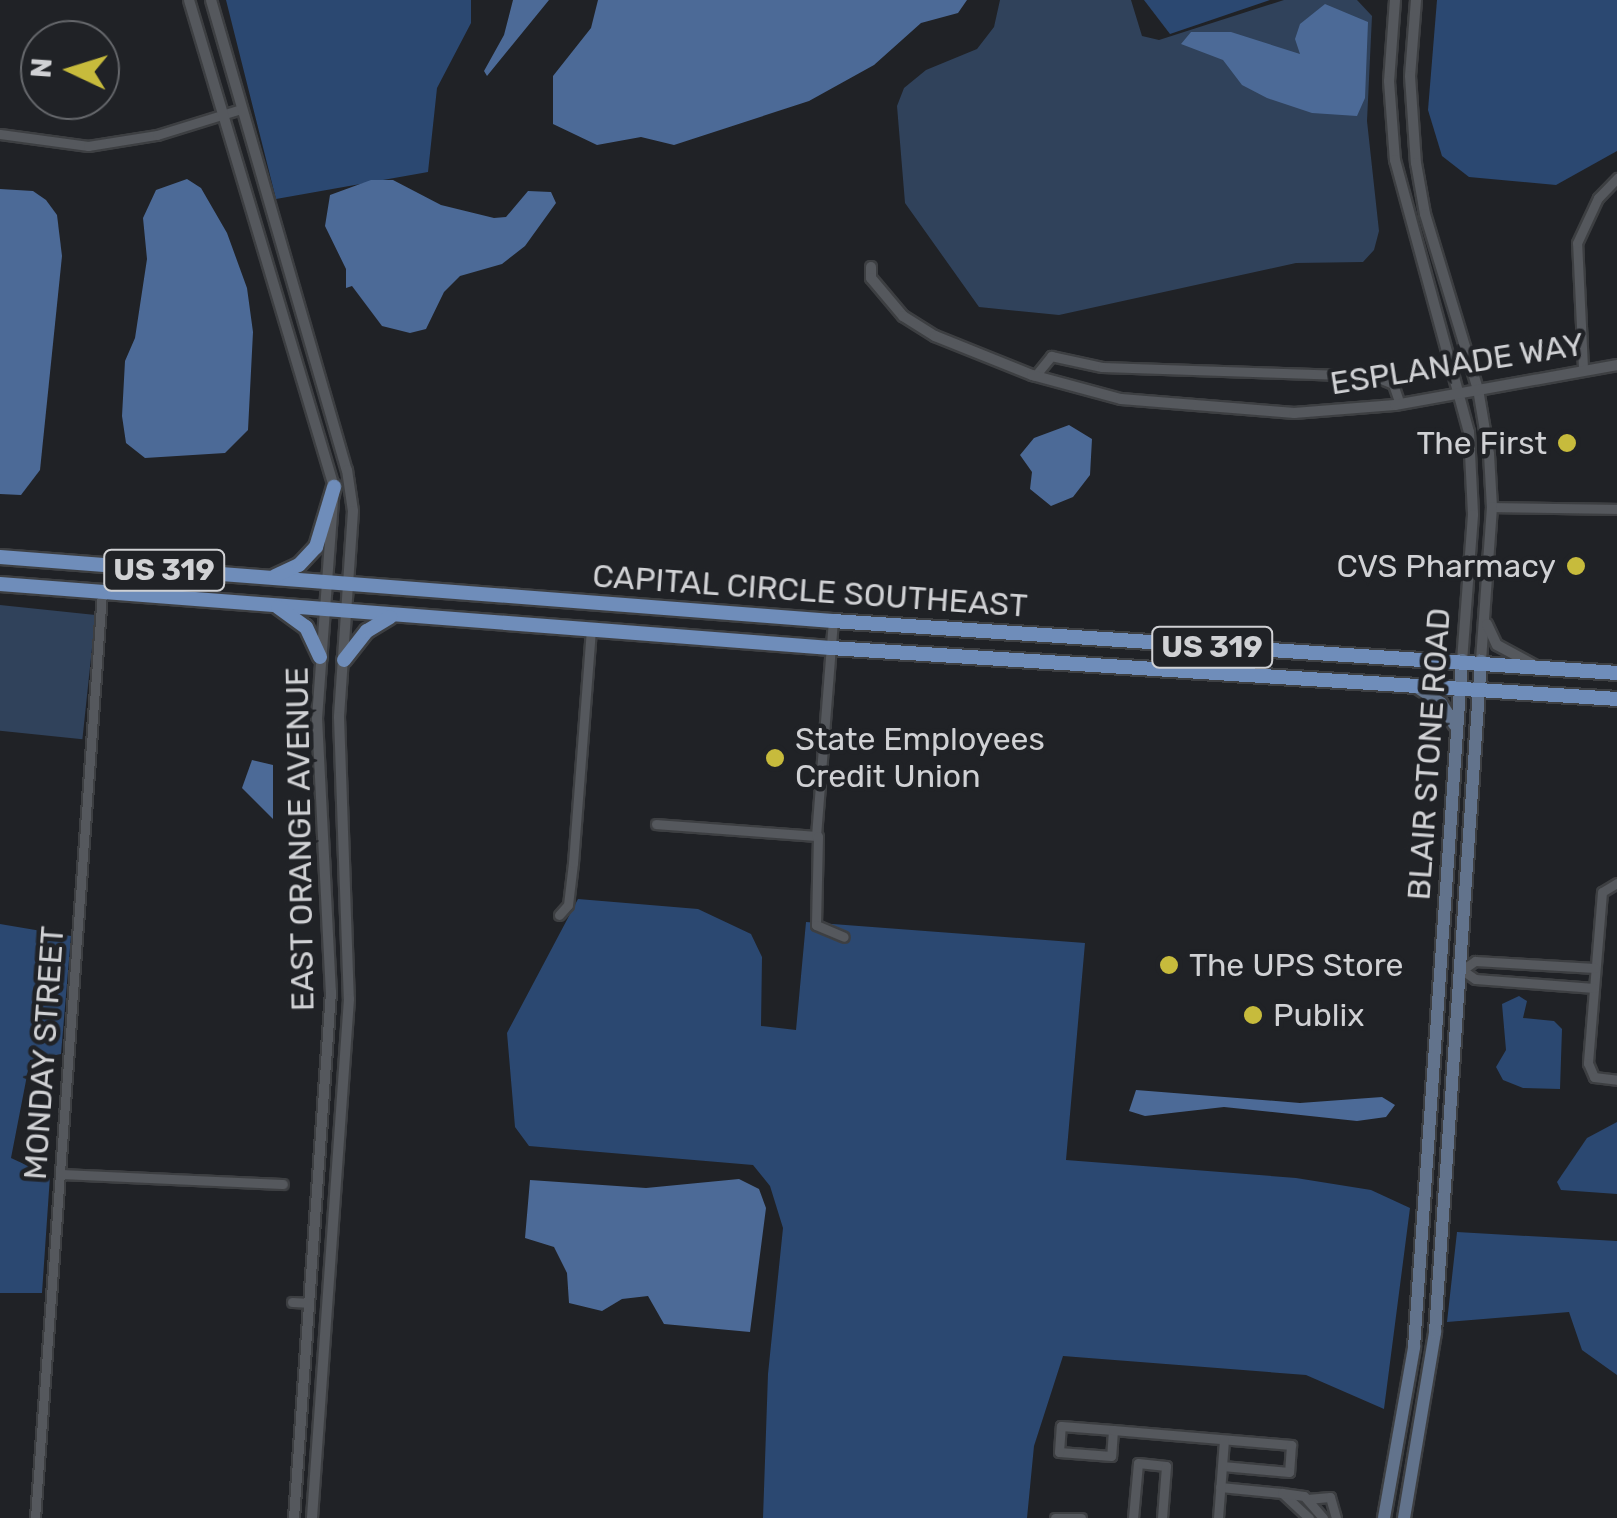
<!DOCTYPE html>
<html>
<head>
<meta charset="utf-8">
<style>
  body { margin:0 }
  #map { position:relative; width:1617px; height:1518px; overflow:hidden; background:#202226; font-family:Rubik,sans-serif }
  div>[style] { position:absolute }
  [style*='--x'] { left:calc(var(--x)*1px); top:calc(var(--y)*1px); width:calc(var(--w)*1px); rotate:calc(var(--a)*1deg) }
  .green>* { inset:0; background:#30425b; transform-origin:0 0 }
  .forest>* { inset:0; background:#2b4871 }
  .water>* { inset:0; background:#4c6a97 }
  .roads { filter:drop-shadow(2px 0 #3d3f42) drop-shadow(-2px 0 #3d3f42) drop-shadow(0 2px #3d3f42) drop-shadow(0 -2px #3d3f42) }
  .minor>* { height:9px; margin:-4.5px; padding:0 4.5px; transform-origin:4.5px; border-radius:4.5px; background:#55585d }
  .tertiary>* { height:10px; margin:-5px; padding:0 5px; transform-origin:5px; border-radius:5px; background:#55585d }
  .secondary>* { height:12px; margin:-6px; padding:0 6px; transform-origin:6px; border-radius:6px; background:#62738c }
  .primary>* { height:14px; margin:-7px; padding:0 7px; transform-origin:7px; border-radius:7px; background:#6f8dba }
  .dots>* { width:28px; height:28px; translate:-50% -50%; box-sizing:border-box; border:5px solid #202226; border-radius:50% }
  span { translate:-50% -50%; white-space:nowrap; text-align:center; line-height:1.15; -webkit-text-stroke:9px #202226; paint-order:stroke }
  .shield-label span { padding:2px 8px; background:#202226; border:2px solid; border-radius:8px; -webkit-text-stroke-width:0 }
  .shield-label { font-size:30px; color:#d0d1d4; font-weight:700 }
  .street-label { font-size:32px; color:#d0d1d4 }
  .poi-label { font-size:32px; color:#d0d1d4 }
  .right { translate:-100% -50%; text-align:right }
  .left { translate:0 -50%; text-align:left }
  .north { position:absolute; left:20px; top:20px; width:100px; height:100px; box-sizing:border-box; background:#202226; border:2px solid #66686c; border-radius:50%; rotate:274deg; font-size:28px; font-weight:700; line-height:40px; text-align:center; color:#d0d1d4 }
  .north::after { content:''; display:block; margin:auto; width:35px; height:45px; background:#c7bb3c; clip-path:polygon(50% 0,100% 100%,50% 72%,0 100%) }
</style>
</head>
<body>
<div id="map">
  <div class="green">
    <div style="clip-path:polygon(1000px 0,1131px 0,1142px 36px,1159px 40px,1284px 0,1357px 0,1372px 16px,1367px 121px,1379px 231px,1374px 250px,1363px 262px,1296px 263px,1059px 315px,979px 307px,905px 203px,897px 106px,904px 88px,926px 70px,977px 49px,994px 27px)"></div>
    <div style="left:0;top:605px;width:96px;height:125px;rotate:6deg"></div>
  </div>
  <div class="forest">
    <div style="clip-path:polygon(226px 0,471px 0,471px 23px,437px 88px,428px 172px,276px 199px)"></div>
    <div style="clip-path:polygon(1144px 0,1270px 0,1170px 34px)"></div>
    <div style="clip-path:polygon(1437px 0,1617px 0,1617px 151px,1556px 185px,1469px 177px,1442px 156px,1428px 110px)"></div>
    <div style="clip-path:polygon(578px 899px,698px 909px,751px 934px,762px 957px,761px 1026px,796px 1030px,806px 922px,1085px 943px,1066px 1160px,1296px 1178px,1371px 1190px,1410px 1208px,1384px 1409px,1306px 1375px,1063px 1356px,1034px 1446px,1027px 1518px,763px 1518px,768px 1374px,783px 1228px,770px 1186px,753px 1165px,529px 1146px,515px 1127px,507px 1033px)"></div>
    <div style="clip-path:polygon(0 924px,71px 936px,61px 1054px,30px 1060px,11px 1158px,50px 1176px,42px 1293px,0 1293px)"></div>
    <div style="clip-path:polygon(1519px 996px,1527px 1001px,1523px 1018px,1554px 1021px,1562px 1029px,1560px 1089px,1523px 1088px,1503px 1080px,1496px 1067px,1506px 1050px,1502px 1004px)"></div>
    <div style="clip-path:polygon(1617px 1122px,1617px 1194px,1561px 1190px,1557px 1182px,1587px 1138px)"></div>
    <div style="clip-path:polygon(1457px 1232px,1617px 1241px,1617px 1375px,1582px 1350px,1569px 1312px,1447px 1322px)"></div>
  </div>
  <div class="water">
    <div style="clip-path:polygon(513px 0,549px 0,487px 76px,484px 71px,504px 35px)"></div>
    <div style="clip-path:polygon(598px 0,967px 0,958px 13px,921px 23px,874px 65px,809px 101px,674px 145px,641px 137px,597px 145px,553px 124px,553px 76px,591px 28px)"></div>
    <div style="clip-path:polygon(1325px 4px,1368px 22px,1365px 98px,1357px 116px,1312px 113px,1267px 98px,1242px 85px,1223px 60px,1181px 44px,1191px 32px,1231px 32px,1300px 54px,1295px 39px,1300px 24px)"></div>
    <div style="clip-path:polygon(187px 179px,201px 188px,227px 233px,247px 288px,253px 332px,248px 430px,225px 453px,145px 458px,126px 443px,122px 416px,125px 361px,135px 338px,147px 259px,143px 218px,156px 190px)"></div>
    <div style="clip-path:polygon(371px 180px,393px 180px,441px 205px,494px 218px,506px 217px,528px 191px,551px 192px,556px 203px,525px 246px,502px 264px,460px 276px,444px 292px,426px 329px,410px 333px,382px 326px,352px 286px,346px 288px,346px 269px,325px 226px,330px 195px)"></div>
    <div style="clip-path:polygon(0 189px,33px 191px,46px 200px,57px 215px,62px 256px,40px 470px,21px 495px,0 494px)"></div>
    <div style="clip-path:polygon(1069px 425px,1092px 439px,1090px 475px,1073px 497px,1051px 506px,1030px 489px,1032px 472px,1020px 455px,1034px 438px)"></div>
    <div style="clip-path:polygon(252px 760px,273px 765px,273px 819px,242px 788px)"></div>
    <div style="clip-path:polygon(1136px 1090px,1300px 1103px,1382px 1097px,1395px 1105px,1386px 1117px,1357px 1121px,1224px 1107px,1145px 1116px,1129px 1111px)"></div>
    <div style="clip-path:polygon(739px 1179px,759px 1189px,766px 1208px,750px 1332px,664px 1324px,648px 1296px,622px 1299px,602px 1311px,569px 1303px,567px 1273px,554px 1247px,525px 1238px,530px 1180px,646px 1188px)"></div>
  </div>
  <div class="roads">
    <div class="minor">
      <div style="--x:0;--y:134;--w:89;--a:7.8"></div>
      <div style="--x:88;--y:146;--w:70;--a:-9.1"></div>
      <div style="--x:157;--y:135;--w:88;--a:-17.2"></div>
      <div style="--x:1583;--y:368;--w:125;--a:-92.7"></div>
      <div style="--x:1577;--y:243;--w:50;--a:-65"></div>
      <div style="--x:1598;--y:198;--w:28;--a:-46"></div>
      <div style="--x:1035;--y:376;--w:26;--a:-51"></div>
      <div style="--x:1051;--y:356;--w:52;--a:12.2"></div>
      <div style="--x:1102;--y:367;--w:272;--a:1.9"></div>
      <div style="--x:1374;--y:376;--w:21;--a:23"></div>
      <div style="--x:1393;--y:384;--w:21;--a:71"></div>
      <div style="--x:1492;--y:507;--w:125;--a:0.9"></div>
      <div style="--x:656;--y:824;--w:160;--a:4.3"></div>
      <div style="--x:816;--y:836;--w:216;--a:-85.5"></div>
      <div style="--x:818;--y:836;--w:89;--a:91.3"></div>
      <div style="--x:816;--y:925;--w:30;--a:23"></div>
      <div style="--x:1617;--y:883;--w:17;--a:149"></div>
      <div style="--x:1602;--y:892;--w:172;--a:94.7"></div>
      <div style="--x:1588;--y:1063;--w:15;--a:67"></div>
      <div style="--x:1594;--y:1077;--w:23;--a:7"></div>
      <div style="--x:559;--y:915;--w:13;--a:-48"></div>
      <div style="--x:568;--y:905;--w:42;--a:-83.2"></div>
      <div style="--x:573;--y:863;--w:233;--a:-85.6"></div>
      <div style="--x:1594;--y:988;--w:119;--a:-175.7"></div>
      <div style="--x:1475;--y:979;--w:16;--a:-145"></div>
      <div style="--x:1462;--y:970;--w:16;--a:-35"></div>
      <div style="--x:1475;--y:961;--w:120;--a:3.3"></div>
      <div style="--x:60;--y:1174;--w:223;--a:2.6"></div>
      <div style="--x:292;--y:1302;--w:17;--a:3"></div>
      <div style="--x:1113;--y:1430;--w:26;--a:94"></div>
      <div style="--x:1111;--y:1456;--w:52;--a:-175.6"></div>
      <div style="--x:1059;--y:1452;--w:26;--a:-86"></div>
      <div style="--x:1061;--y:1426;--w:52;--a:4.4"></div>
      <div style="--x:1113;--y:1430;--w:179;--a:4.8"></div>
      <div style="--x:1291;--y:1445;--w:27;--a:94"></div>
      <div style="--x:1289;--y:1472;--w:67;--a:-174.9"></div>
      <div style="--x:1220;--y:1487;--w:62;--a:5.5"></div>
      <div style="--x:1307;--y:1499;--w:23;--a:-5"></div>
      <div style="--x:1330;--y:1497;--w:22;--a:74"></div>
      <div style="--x:35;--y:1518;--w:927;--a:-85.86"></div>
      <div style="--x:1055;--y:1518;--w:26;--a:0"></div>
      <div style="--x:1133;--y:1518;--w:55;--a:-84.8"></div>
      <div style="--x:1138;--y:1463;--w:28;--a:6"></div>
      <div style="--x:1166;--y:1466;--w:52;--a:94.4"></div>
      <div style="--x:1218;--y:1518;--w:78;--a:-85.6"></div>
      <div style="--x:1309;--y:1518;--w:37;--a:-137"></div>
      <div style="--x:1282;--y:1493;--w:22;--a:8"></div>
      <div style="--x:1304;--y:1496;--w:29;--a:49"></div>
    </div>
    <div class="tertiary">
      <div style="--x:189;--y:0;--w:508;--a:73.42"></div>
      <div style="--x:334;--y:487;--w:232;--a:94.2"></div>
      <div style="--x:317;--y:718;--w:274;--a:87.1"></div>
      <div style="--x:331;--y:992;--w:527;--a:94.02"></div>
      <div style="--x:211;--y:0;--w:489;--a:73.9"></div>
      <div style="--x:347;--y:470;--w:41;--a:81.7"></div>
      <div style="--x:353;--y:511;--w:206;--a:93.9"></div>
      <div style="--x:339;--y:717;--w:282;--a:88"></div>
      <div style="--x:349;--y:999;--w:520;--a:94.08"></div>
      <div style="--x:1395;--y:0;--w:81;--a:94.2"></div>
      <div style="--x:1389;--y:81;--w:79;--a:85.7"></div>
      <div style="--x:1395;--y:160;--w:282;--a:74.8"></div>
      <div style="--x:1469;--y:432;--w:83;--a:87.2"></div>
      <div style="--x:1473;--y:515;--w:145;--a:94.3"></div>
      <div style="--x:1416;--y:0;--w:76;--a:94.5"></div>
      <div style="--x:1410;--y:76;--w:87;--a:86.1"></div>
      <div style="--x:1416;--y:163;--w:52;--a:80"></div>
      <div style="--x:1425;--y:214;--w:183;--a:73.2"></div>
      <div style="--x:1478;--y:389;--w:66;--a:80.4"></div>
      <div style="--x:1489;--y:454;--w:53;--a:86.8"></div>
      <div style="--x:1492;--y:507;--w:154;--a:94.1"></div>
      <div style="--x:871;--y:267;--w:11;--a:90"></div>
      <div style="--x:871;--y:278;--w:50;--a:49.9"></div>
      <div style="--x:903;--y:316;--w:38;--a:32"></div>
      <div style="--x:935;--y:336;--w:105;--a:21.9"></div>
      <div style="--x:1032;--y:375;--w:92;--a:15.1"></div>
      <div style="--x:1121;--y:399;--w:174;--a:4.6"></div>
      <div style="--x:1294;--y:413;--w:101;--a:-4.5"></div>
      <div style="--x:1395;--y:405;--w:226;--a:-10.2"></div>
      <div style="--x:1487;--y:624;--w:23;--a:65"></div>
      <div style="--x:1497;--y:645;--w:44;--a:28.3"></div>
    </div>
    <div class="secondary">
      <div style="--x:1417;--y:687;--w:29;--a:34"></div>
      <div style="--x:1441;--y:703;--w:26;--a:58"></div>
      <div style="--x:1384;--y:1518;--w:174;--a:-80"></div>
      <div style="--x:1414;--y:1347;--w:689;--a:-86"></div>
      <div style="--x:1404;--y:1518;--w:189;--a:-80.5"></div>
      <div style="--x:1435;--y:1332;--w:673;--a:-86.08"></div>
    </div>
    <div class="primary">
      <div style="--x:0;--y:557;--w:835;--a:4.39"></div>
      <div style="--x:833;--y:621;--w:786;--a:3.79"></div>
      <div style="--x:275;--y:576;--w:26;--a:-25"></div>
      <div style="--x:299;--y:565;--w:25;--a:-47"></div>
      <div style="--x:316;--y:547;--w:63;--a:-73.3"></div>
      <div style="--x:0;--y:584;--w:833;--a:4.4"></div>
      <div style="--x:831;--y:648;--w:788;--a:3.71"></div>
      <div style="--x:278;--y:607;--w:34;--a:36"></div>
      <div style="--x:306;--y:627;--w:33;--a:65"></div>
      <div style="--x:344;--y:660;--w:37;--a:-52"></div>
      <div style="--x:367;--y:631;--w:27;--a:-31"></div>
    </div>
  </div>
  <div class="dots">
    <div style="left:1567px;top:443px;background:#c7bb3c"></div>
    <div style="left:1576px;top:566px;background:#c7bb3c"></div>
    <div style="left:775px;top:758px;background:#c7bb3c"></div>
    <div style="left:1169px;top:965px;background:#c7bb3c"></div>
    <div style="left:1253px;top:1015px;background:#c7bb3c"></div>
  </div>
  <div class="shield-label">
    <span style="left:164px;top:570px">US 319</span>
    <span style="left:1212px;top:647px">US 319</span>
  </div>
  <div class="street-label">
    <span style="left:1457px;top:364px;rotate:-9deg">ESPLANADE WAY</span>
    <span style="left:810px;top:591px;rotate:4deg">CAPITAL CIRCLE SOUTHEAST</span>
    <span style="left:1429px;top:754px;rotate:-86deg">BLAIR STONE ROAD</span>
    <span style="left:300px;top:839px;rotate:-91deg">EAST ORANGE AVENUE</span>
    <span style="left:44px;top:1053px;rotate:-86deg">MONDAY STREET</span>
  </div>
  <div class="poi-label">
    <span class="right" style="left:1547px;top:443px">The First</span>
    <span class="right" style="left:1556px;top:566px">CVS Pharmacy</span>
    <span class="left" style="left:795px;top:758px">State Employees<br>Credit Union</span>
    <span class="left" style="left:1189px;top:965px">The UPS Store</span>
    <span class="left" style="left:1273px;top:1015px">Publix</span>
  </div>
  <div class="north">N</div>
</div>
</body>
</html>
